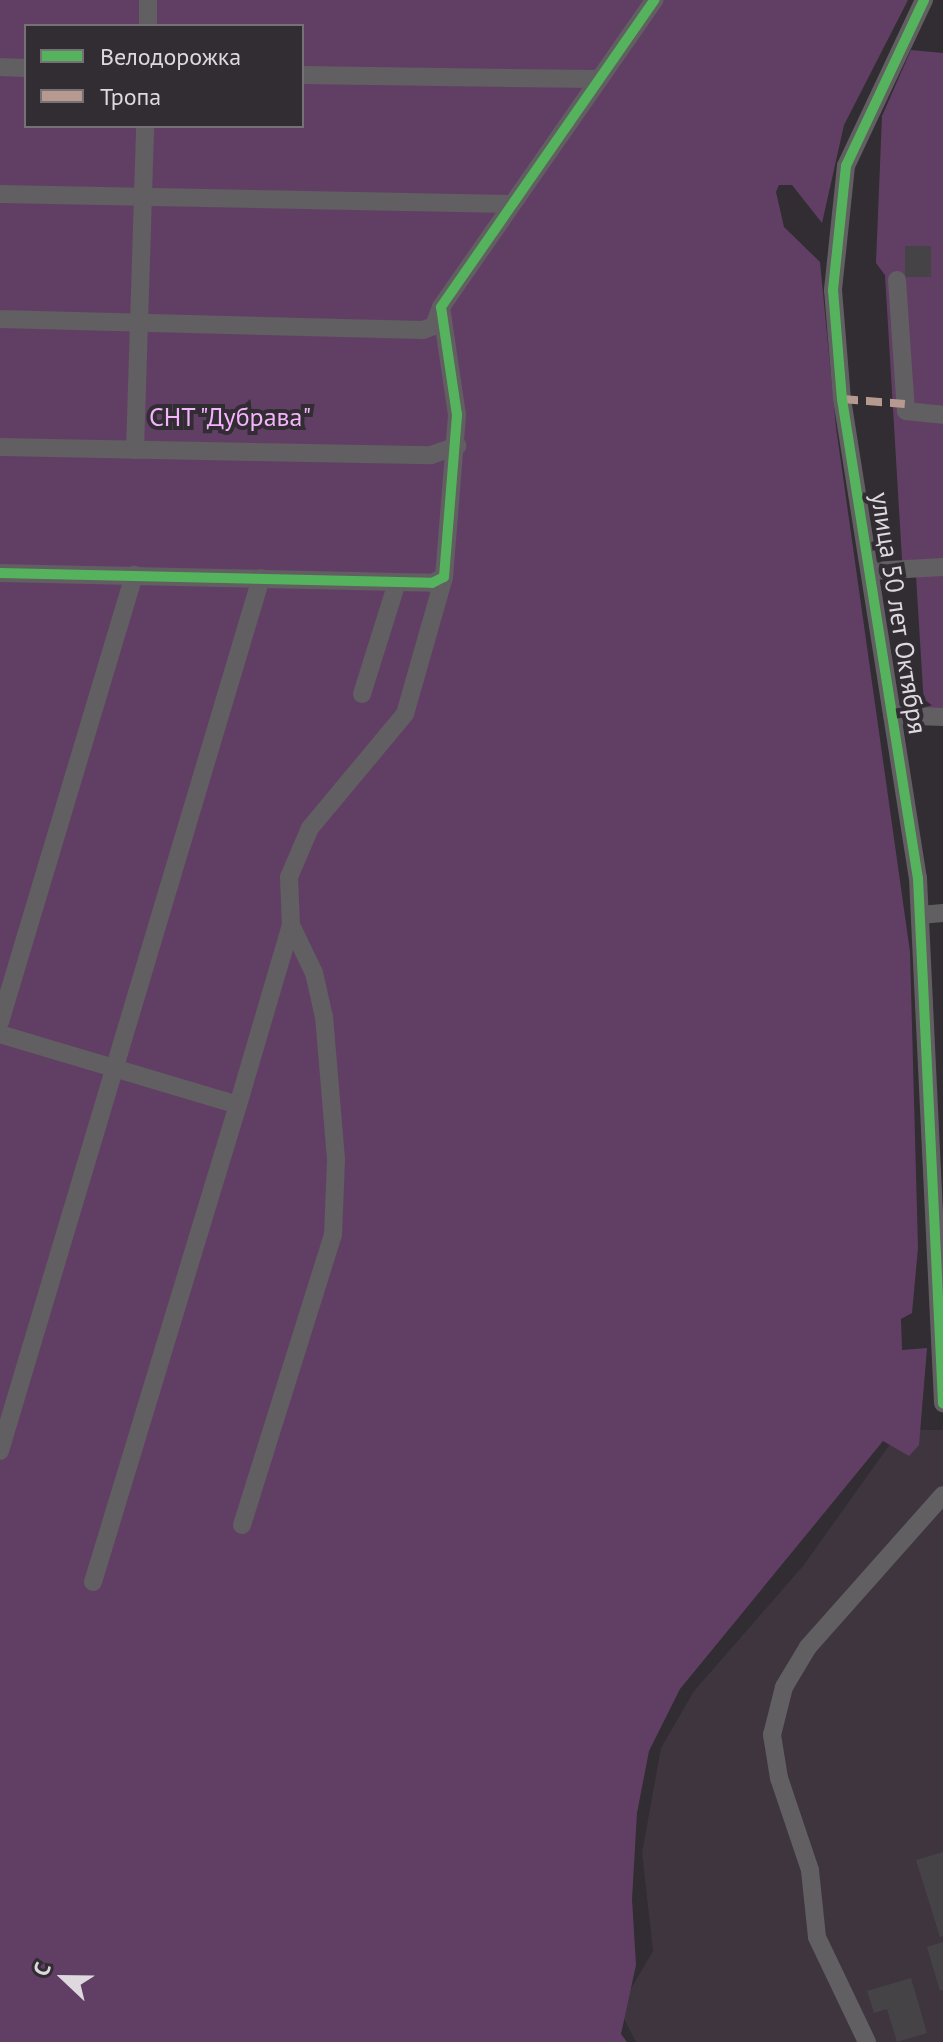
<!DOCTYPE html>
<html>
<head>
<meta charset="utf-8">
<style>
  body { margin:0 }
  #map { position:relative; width:943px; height:2042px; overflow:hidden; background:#312d32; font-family:"PT Sans",sans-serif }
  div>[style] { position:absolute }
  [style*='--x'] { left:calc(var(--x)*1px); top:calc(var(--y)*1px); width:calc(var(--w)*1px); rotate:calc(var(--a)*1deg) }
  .built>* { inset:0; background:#3e353f }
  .green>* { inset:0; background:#613f65 }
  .building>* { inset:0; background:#464347; transform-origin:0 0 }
  .minor>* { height:18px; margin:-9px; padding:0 9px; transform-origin:9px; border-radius:9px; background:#615f61 }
  .quiet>* { height:8px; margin-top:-4px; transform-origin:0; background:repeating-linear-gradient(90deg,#b69a8f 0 16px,transparent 0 24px) }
  .cycleway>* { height:10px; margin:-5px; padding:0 5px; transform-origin:5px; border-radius:5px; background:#56b35d }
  span { translate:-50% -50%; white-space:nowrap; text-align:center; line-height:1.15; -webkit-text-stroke:8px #322c33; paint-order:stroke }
  .park-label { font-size:26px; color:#f4b3fc }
  .street-label { font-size:26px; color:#ddd9de }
  .legend { position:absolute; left:24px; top:24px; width:280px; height:104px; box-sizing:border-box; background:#322c33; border:2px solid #767177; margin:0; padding:10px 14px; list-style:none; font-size:24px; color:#ddd9de }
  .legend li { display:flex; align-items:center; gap:16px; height:40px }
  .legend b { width:40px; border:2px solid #767177 }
  .north { position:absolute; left:24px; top:1938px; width:80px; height:80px; -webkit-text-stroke:6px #322c33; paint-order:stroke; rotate:292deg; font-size:22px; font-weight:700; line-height:32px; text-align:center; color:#ddd9de }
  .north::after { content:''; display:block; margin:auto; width:28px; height:36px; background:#ddd9de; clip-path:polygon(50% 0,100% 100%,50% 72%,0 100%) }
</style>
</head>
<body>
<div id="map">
  <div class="built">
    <div style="clip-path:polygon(900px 1430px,943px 1430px,943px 2042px,636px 2042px,619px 2009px,653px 1951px,642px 1853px,661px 1748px,694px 1691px,803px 1566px)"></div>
  </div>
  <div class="green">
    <div style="clip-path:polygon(evenodd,0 0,908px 0,844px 125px,822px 223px,792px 185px,779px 185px,776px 192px,784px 227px,820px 262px,836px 427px,910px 952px,918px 1248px,912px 1313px,901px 1319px,902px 1350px,927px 1348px,919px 1445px,909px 1456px,883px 1441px,680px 1689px,649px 1751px,637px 1813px,632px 1899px,636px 1965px,621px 2034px,627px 2042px,0 2042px,0 0,26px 26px,302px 26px,302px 126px,26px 126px,26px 26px)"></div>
    <div style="clip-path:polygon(911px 50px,943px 53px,943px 722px,925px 722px,916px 576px,903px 576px,885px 275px,876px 263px,882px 116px)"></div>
  </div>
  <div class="building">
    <div style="left:905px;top:246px;width:26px;height:31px"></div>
    <div style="clip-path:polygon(943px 1852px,943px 1936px,940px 1937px,916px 1860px)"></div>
    <div style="clip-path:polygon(943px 1942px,943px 1990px,940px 1991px,927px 1947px)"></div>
    <div style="clip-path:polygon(911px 1978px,927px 2033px,897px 2042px,887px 2009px,874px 2013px,867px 1991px)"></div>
  </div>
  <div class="minor">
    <div style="--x:924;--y:0;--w:183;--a:115.2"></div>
    <div style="--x:846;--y:166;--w:125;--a:96"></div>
    <div style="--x:833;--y:290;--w:109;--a:85.3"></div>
    <div style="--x:842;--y:399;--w:485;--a:81"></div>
    <div style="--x:918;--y:878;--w:526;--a:87.27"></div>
    <div style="--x:148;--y:26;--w:26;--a:-90"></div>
    <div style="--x:0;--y:67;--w:26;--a:2"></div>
    <div style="--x:302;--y:75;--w:294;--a:0.8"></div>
    <div style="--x:0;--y:194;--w:508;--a:1.13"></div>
    <div style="--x:897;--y:280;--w:131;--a:86.1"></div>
    <div style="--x:906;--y:411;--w:37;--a:6"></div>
    <div style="--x:0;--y:319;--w:423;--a:1.5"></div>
    <div style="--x:423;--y:330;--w:12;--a:-20"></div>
    <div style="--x:434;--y:326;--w:20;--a:-70"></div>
    <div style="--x:0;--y:447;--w:431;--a:1.1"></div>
    <div style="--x:431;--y:455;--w:28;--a:-19"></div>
    <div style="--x:135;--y:450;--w:324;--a:-88.2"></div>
    <div style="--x:870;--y:571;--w:73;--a:-3.1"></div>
    <div style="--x:0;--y:573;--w:432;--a:1.3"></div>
    <div style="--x:432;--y:583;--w:13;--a:-27"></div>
    <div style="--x:444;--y:577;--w:163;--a:-85.4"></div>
    <div style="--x:457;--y:415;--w:109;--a:-98.4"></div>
    <div style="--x:441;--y:307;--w:374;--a:-55.2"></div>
    <div style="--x:362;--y:694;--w:117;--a:-72.6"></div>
    <div style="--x:892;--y:715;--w:51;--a:2.2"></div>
    <div style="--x:920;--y:915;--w:23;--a:-5"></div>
    <div style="--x:0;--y:1022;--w:467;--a:-73.3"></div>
    <div style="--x:0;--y:1034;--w:248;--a:16.6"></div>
    <div style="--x:238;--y:1105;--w:188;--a:-73.6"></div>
    <div style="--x:0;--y:1451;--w:911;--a:-73.35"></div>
    <div style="--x:242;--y:1525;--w:304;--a:-72.6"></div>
    <div style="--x:333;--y:1235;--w:76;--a:-87.7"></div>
    <div style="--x:336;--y:1159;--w:143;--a:-94.8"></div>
    <div style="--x:324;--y:1017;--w:45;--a:-102.8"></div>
    <div style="--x:314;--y:973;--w:53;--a:-115.6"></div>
    <div style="--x:291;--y:925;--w:48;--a:-92.4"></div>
    <div style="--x:289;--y:877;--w:53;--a:-66.8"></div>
    <div style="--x:310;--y:828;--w:148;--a:-50.2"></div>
    <div style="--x:405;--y:714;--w:142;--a:-74.1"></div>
    <div style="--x:93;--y:1582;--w:499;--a:-73.1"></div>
    <div style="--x:867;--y:2042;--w:116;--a:-115.5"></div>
    <div style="--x:817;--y:1937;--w:67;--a:-96"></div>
    <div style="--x:810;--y:1870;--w:97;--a:-108.6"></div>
    <div style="--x:779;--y:1778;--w:44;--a:-99.2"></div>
    <div style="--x:772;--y:1735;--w:49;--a:-76"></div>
    <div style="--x:784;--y:1687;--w:47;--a:-59"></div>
    <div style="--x:808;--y:1647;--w:203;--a:-48.4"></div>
  </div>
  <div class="quiet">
    <div style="--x:842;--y:399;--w:63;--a:4.5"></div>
  </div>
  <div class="cycleway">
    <div style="--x:924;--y:0;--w:183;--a:115.2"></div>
    <div style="--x:846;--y:166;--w:125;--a:96"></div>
    <div style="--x:833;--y:290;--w:109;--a:85.3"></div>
    <div style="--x:842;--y:399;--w:485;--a:81"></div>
    <div style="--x:918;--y:878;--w:526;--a:87.27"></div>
    <div style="--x:0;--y:573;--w:432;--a:1.3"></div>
    <div style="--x:432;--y:583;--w:13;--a:-27"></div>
    <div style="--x:444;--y:577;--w:163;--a:-85.4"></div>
    <div style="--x:457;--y:415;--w:109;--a:-98.4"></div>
    <div style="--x:441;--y:307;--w:374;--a:-55.2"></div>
  </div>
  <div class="park-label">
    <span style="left:230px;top:417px">СНТ "Дубрава"</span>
  </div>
  <div class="street-label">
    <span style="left:899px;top:613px;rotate:81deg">улица 50 лет Октября</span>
  </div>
  <ul class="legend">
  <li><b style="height:10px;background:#56b35d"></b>Велодорожка</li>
  <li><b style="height:10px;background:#b69a8f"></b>Тропа</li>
  </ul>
  <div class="north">С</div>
</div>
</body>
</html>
